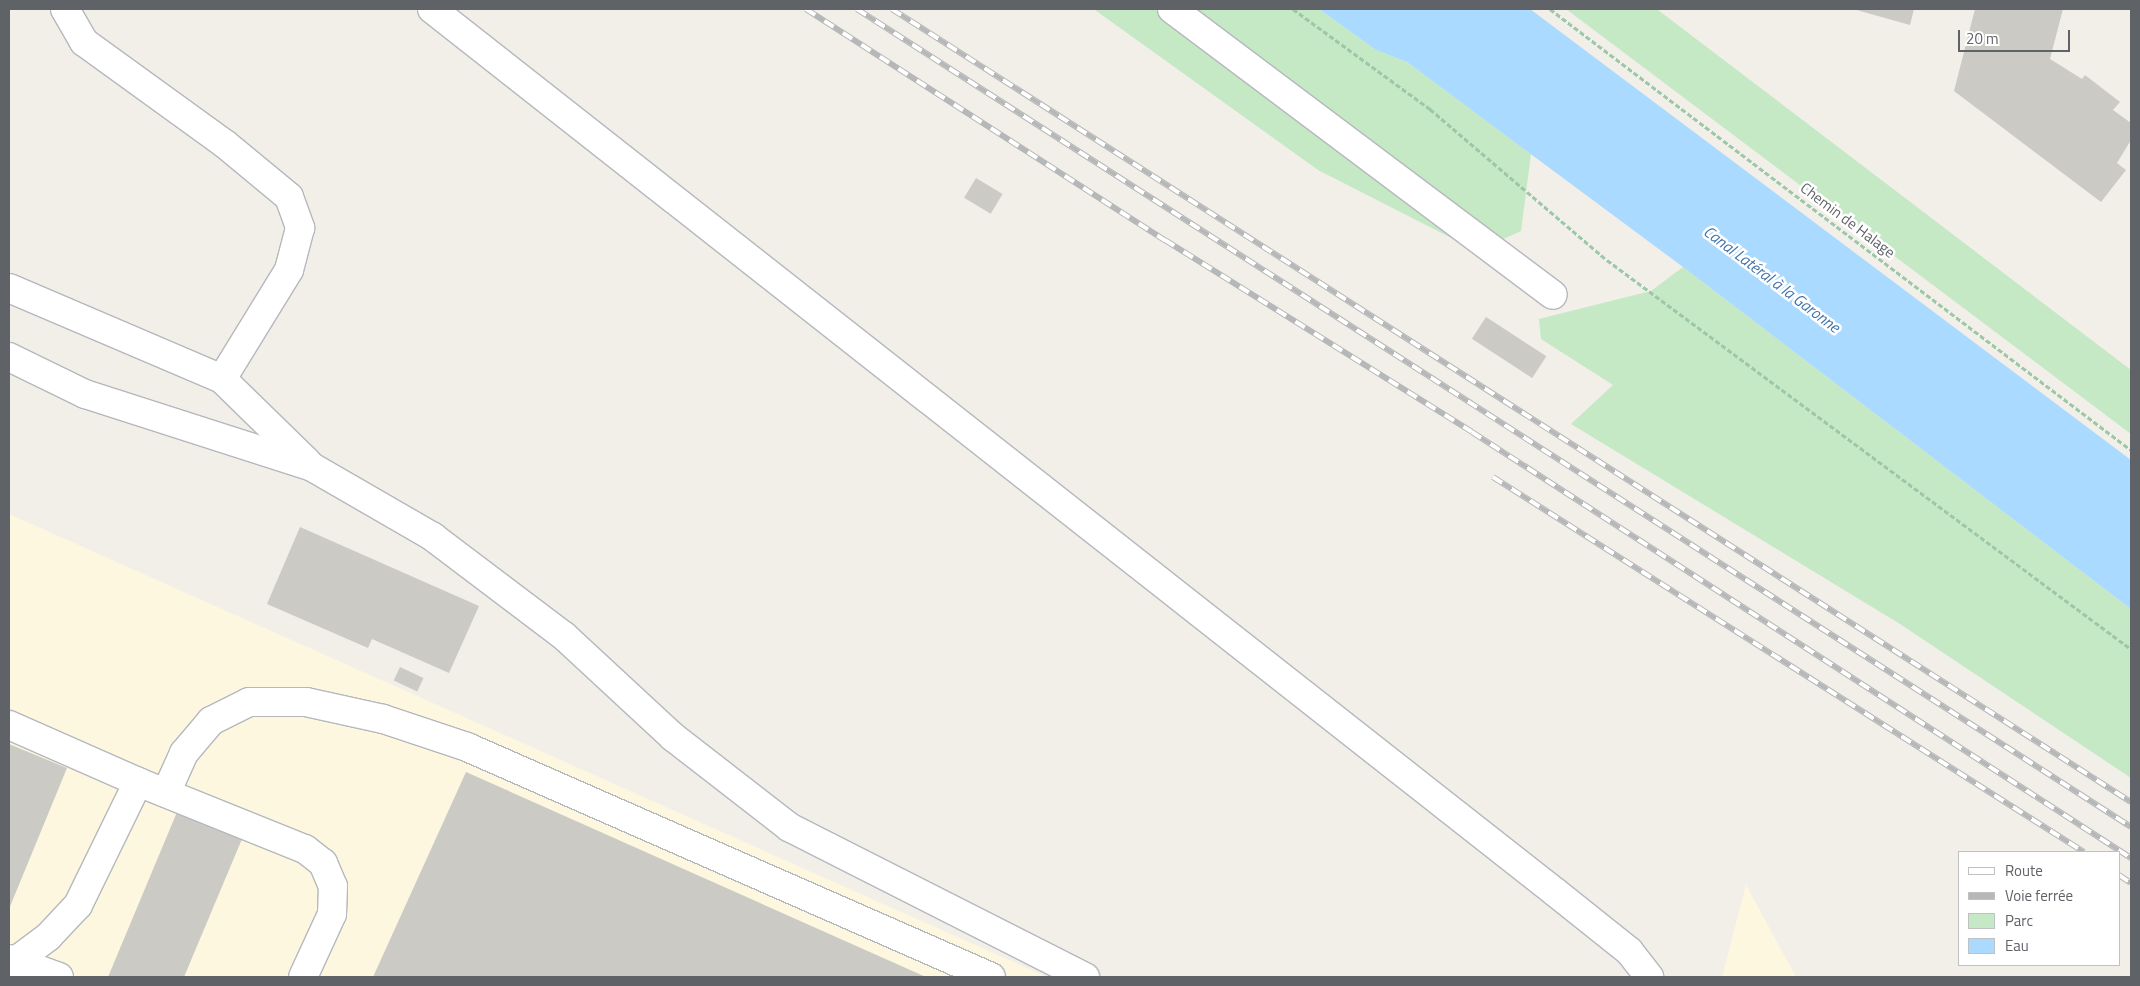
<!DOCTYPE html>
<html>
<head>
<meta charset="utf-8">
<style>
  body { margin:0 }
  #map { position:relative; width:2140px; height:986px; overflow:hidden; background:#f1efe8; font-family:"Titillium Web",sans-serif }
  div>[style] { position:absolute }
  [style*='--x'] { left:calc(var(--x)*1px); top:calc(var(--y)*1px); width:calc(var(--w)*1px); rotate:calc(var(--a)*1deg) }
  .commercial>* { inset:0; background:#fef7e0 }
  .green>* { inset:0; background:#c5e8c5 }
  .water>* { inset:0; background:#aadaff }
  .building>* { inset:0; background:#cccac5; transform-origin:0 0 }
  .path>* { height:3px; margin-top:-1.5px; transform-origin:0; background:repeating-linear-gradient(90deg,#9cc7a9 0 5px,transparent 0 7.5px) }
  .roads { filter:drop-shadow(1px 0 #b5b8bc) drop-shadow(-1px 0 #b5b8bc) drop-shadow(0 1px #b5b8bc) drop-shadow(0 -1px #b5b8bc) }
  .minor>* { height:28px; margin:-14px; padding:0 14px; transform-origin:14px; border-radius:14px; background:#fff }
  .rail>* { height:5.5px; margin-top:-2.75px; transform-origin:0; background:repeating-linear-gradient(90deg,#fff 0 11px,#b6b7b8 0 22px); box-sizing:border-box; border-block:1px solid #b6b7b8 }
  span { translate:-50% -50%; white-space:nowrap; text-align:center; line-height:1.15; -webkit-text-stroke:5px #fff; paint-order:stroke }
  .street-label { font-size:15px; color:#5f6368 }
  .water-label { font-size:16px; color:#4174aa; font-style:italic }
  .frame { position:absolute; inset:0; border:10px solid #5f6368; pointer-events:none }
  .legend { position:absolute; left:1958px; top:851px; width:162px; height:115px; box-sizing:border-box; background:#fff; border:1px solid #bfc1c3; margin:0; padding:6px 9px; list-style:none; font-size:15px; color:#5f6368 }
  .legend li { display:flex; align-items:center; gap:10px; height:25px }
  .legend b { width:25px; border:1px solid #bfc1c3 }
  .scale { position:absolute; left:1958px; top:30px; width:112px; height:22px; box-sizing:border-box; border:2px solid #5f6368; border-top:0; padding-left:6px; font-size:15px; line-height:18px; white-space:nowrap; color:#5f6368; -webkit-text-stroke:4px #fff; paint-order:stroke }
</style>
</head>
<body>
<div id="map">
  <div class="commercial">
    <div style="clip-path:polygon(9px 514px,1047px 977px,9px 977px)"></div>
    <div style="clip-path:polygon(1746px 885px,1796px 977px,1722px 977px)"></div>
  </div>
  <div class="green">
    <div style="clip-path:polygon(1319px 9px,1376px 50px,1407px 62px,1531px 154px,1521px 231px,1477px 251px,1318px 170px,1095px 10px)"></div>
    <div style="clip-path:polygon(1566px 9px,1658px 10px,2131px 370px,2131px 434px)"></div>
    <div style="clip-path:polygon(1683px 267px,2131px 609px,2131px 778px,1900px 624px,1571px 424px,1613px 385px,1541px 339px,1539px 319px,1651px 291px)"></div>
  </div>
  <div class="water">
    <div style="clip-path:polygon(1319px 9px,1530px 9px,2131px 460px,2131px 609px,1683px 267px,1407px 62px,1376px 50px)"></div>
  </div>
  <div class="building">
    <div style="clip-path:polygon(1853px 9px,1914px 9px,1910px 25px)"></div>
    <div style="clip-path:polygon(1975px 9px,2063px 9px,2050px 59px,2082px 79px,2085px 75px,2120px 102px,2113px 110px,2131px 123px,2131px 140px,2117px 163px,2126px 170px,2101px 202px,1954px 91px)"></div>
    <div style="left:976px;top:178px;width:31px;height:23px;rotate:31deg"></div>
    <div style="left:1486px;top:317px;width:72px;height:26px;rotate:33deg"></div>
    <div style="clip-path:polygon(300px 527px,479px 606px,449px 673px,372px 639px,368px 648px,267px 604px)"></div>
    <div style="left:400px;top:667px;width:26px;height:15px;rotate:25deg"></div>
    <div style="clip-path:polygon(9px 744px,67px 768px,9px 909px)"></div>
    <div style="clip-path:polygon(466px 772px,926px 977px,373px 977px)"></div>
    <div style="clip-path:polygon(177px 812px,242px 839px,184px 977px,108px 977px)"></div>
  </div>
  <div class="path">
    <div style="--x:1293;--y:9;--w:170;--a:36.1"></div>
    <div style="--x:1430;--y:109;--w:233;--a:40.5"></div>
    <div style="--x:1607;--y:260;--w:653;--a:36.59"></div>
    <div style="--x:1550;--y:9;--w:729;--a:37.2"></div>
  </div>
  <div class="roads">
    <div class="minor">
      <div style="--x:65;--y:9;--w:38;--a:60"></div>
      <div style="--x:84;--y:42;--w:174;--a:35.9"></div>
      <div style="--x:225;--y:144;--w:83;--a:39.6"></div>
      <div style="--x:289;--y:197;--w:33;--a:70"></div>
      <div style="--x:300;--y:228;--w:43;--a:104.7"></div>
      <div style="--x:289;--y:270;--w:128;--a:121.6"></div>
      <div style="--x:432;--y:9;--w:1429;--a:38.18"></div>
      <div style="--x:1555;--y:892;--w:95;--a:38.6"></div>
      <div style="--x:1629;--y:951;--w:33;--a:52"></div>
      <div style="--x:1172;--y:9;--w:476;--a:36.9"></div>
      <div style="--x:9;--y:288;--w:232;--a:23.1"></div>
      <div style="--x:222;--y:379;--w:119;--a:44.3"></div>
      <div style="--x:9;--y:357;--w:85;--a:26"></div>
      <div style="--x:85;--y:394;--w:238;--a:17.8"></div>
      <div style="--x:312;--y:467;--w:140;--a:30"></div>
      <div style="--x:433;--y:537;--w:164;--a:37.1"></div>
      <div style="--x:564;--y:636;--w:149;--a:42.8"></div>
      <div style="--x:673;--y:737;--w:147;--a:37.8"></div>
      <div style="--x:789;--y:827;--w:332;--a:26.9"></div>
      <div style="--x:9;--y:725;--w:141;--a:23.8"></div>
      <div style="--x:138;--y:782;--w:180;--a:21.9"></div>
      <div style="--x:305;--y:849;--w:23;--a:38"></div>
      <div style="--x:323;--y:863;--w:25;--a:67"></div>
      <div style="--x:333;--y:886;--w:28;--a:92"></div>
      <div style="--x:332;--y:914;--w:69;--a:114.7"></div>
      <div style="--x:166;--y:793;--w:44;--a:-65.8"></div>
      <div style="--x:184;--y:753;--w:42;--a:-49.8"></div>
      <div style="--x:211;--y:721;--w:42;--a:-26.6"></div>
      <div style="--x:249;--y:702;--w:57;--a:0"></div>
      <div style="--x:306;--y:702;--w:79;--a:12.4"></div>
      <div style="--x:383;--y:719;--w:89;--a:18.4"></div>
      <div style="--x:467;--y:747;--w:572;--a:23.7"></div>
      <div style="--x:9;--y:959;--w:53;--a:19.8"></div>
      <div style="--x:9;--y:966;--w:49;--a:-36.6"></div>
      <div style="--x:48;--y:937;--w:44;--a:-46.8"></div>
      <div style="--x:78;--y:905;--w:137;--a:-64"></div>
    </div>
  </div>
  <div class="rail">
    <div style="--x:806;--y:9;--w:427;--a:32.8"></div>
    <div style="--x:1165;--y:240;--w:362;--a:32"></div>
    <div style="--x:1472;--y:432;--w:785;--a:32.88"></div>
    <div style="--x:857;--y:9;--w:1514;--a:32.7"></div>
    <div style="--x:892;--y:9;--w:1471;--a:32.62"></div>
    <div style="--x:1493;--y:477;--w:700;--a:32.4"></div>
    <div style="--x:2119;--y:875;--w:14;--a:34"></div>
  </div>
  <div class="street-label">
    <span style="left:1848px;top:220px;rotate:37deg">Chemin de Halage</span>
  </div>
  <div class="water-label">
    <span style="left:1772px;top:279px;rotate:37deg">Canal Latéral à la Garonne</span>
  </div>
  <div class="frame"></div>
  <ul class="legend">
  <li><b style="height:6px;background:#fff"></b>Route</li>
  <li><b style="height:6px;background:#b6b7b8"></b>Voie ferrée</li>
  <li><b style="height:14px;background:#c5e8c5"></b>Parc</li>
  <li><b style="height:14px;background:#aadaff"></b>Eau</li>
  </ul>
  <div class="scale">20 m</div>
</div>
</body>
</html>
